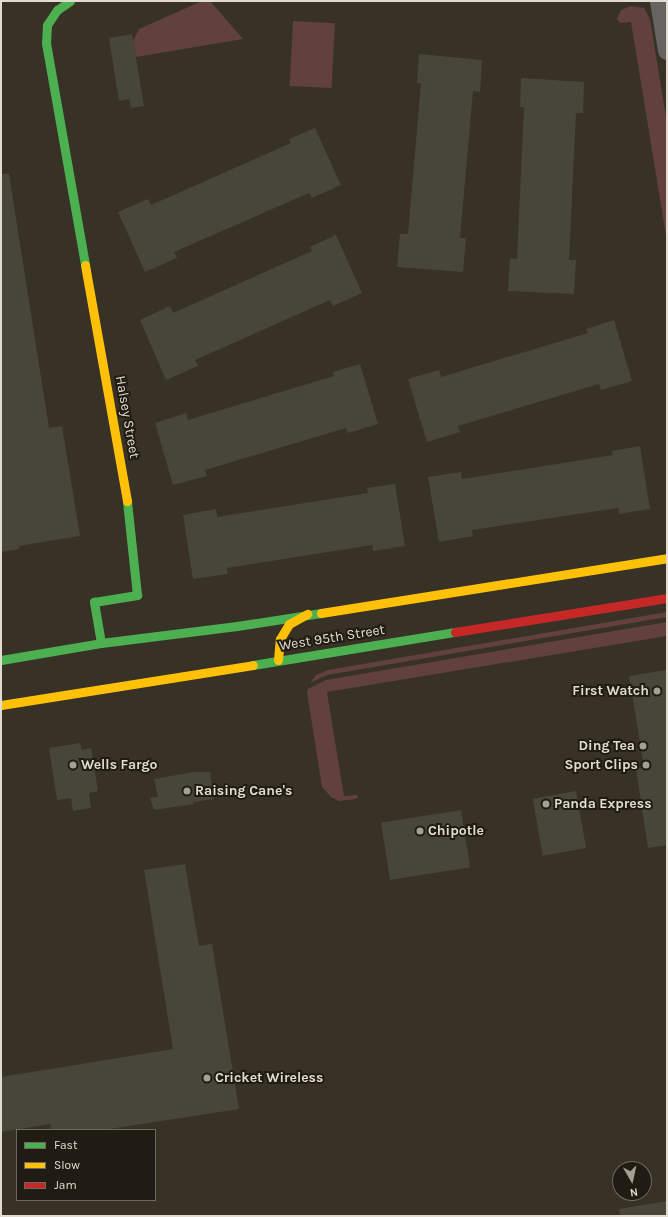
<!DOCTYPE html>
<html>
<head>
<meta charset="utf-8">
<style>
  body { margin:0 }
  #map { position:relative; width:668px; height:1217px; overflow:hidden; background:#373126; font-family:Karla,sans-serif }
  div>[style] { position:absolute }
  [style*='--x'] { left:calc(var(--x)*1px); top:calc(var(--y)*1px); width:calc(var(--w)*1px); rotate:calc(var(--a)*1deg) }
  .green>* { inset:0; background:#61403e; transform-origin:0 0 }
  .building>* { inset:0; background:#48463a; transform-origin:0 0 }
  .street>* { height:19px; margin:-9.5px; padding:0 9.5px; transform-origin:9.5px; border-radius:9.5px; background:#676360 }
  .fast>* { height:9px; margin:-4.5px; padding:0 4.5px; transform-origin:4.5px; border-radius:4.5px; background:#4caf50 }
  .slow>* { height:9px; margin:-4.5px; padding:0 4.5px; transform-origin:4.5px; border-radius:4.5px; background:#ffc107 }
  .jam>* { height:9px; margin:-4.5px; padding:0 4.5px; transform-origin:4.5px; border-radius:4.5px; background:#c62828 }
  .dots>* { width:11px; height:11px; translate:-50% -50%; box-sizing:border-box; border:2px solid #211c13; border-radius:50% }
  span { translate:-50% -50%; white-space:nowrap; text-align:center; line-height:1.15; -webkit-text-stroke:4px #211c13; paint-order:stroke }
  .street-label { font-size:14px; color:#e2dbcf }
  .poi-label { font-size:14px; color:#e2dbcf; font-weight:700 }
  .right { translate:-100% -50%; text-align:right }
  .left { translate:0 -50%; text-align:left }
  .frame { position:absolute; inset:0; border:2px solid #e2dbcf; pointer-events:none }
  .legend { position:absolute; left:16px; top:1129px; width:140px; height:72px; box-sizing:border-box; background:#211c13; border:1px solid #6e685e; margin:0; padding:5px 7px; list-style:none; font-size:12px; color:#e2dbcf }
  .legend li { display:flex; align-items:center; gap:8px; height:20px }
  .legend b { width:20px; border:1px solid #6e685e }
  .north { position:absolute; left:612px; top:1161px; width:40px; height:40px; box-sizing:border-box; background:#211c13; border:1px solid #6e685e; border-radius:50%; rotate:171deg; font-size:11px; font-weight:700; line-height:16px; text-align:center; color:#e2dbcf }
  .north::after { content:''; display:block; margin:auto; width:14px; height:18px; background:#a6a094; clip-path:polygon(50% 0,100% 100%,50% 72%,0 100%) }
</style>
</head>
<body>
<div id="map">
  <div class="green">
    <div style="clip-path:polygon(202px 1px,210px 1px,243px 39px,136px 57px,133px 41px,139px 29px)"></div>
    <div style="clip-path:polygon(631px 6px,644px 8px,650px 19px,667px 123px,667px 242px,631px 22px,620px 23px,617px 19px,621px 10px)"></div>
    <div style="left:293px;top:21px;width:42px;height:65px;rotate:3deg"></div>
    <div style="clip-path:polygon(667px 612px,667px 617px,327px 675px,310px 683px,316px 675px,328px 670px)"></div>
    <div style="clip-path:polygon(667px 622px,667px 636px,327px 692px,344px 796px,357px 795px,358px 797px,356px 799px,339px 801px,331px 797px,322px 787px,307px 692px,308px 689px,326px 680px)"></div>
  </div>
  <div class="building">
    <div style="clip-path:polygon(132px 34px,144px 106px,131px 108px,129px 99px,119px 101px,109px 38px)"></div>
    <div style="clip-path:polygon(419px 54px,482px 60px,480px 92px,473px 91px,460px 238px,466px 238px,463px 272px,397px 267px,400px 234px,408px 234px,421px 83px,417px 83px)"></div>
    <div style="clip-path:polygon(521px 78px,584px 82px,583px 113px,576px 113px,569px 260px,576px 260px,574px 294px,508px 291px,510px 258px,517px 259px,524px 107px,520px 107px)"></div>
    <div style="clip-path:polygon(315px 128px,341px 185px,312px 198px,309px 193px,174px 252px,177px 258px,145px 272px,118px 212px,148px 199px,151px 205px,291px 143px,289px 139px)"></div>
    <div style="clip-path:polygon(1px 174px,9px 174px,49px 428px,62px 426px,80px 536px,19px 546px,19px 549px,1px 552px)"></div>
    <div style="clip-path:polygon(336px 235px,362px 293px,333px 306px,330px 300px,195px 360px,198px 366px,166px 380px,140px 320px,170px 306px,173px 313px,312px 251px,310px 247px)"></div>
    <div style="clip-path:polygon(614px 320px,632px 381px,601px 390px,599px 384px,458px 426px,460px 432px,427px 442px,408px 379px,439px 370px,441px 377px,588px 333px,586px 329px)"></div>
    <div style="clip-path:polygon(360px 364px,378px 424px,348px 433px,346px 428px,205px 470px,207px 476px,173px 485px,155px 423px,186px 413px,188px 420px,334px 376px,333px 372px)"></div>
    <div style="clip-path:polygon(640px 446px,650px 509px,619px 514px,618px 508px,472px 530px,473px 536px,439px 542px,428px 477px,461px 472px,462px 479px,613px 455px,612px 451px)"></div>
    <div style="clip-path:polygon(395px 484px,405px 546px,373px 551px,372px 545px,227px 568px,228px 574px,193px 579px,183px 515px,216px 509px,217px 517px,368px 493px,367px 488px)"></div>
    <div style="clip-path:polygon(667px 670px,667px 845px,648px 848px,636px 769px,644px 767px,629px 676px)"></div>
    <div style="clip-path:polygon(80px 743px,82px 750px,91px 748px,98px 791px,89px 793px,91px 808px,73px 811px,71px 798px,57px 800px,49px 748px)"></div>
    <div style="clip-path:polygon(194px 772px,210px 772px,214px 799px,193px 802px,194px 804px,154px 810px,150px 798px,158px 797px,154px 779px)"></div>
    <div style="left:576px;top:791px;width:58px;height:44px;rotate:80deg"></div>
    <div style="left:461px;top:810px;width:58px;height:81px;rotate:81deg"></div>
    <div style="clip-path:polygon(185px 864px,199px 946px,212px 944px,239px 1109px,103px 1130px,51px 1130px,50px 1124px,1px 1132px,1px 1077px,173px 1049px,144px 870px)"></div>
    <div style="clip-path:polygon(667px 1201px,667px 1216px,620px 1216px,619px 1209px)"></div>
  </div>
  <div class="street">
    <div style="--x:659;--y:1;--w:50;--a:80.7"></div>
  </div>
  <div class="fast">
    <div style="--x:70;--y:1;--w:16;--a:145"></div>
    <div style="--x:57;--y:10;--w:18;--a:124"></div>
    <div style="--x:47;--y:25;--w:18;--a:93"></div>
    <div style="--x:46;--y:43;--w:225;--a:80"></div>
    <div style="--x:101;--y:643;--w:42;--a:-99.7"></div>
    <div style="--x:94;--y:602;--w:44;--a:-9.2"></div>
    <div style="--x:137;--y:595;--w:95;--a:-96.1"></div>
    <div style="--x:1;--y:660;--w:101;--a:-9.6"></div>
    <div style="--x:101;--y:643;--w:137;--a:-7.1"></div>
    <div style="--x:237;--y:626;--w:85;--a:-8.8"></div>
    <div style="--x:253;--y:665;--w:205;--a:-9.3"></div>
  </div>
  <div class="slow">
    <div style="--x:85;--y:265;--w:240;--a:79.9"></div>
    <div style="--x:321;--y:613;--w:350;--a:-9"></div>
    <div style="--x:278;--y:660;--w:21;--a:-85"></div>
    <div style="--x:280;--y:639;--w:17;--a:-59"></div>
    <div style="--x:289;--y:624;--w:21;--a:-29"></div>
    <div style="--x:1;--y:705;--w:255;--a:-9"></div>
  </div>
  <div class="jam">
    <div style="--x:455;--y:632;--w:215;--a:-9.1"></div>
  </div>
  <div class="dots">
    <div style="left:657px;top:691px;background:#a6a094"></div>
    <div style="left:643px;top:746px;background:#a6a094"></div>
    <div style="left:73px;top:765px;background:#a6a094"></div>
    <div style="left:646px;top:765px;background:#a6a094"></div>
    <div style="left:187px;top:791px;background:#a6a094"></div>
    <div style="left:546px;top:804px;background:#a6a094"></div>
    <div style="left:420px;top:831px;background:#a6a094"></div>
    <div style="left:207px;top:1078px;background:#a6a094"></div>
  </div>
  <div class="street-label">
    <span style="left:127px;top:417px;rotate:80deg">Halsey Street</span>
    <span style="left:332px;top:638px;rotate:-9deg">West 95th Street</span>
  </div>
  <div class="poi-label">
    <span class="right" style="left:649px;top:691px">First Watch</span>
    <span class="right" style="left:635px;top:746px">Ding Tea</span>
    <span class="left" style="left:81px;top:765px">Wells Fargo</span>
    <span class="right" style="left:638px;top:765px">Sport Clips</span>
    <span class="left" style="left:195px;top:791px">Raising Cane's</span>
    <span class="left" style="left:554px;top:804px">Panda Express</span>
    <span class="left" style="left:428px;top:831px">Chipotle</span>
    <span class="left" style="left:215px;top:1078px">Cricket Wireless</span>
  </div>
  <div class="frame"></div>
  <ul class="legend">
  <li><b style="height:5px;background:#4caf50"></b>Fast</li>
  <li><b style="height:5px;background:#ffc107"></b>Slow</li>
  <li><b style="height:5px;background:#c62828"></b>Jam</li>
  </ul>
  <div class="north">N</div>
</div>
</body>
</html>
